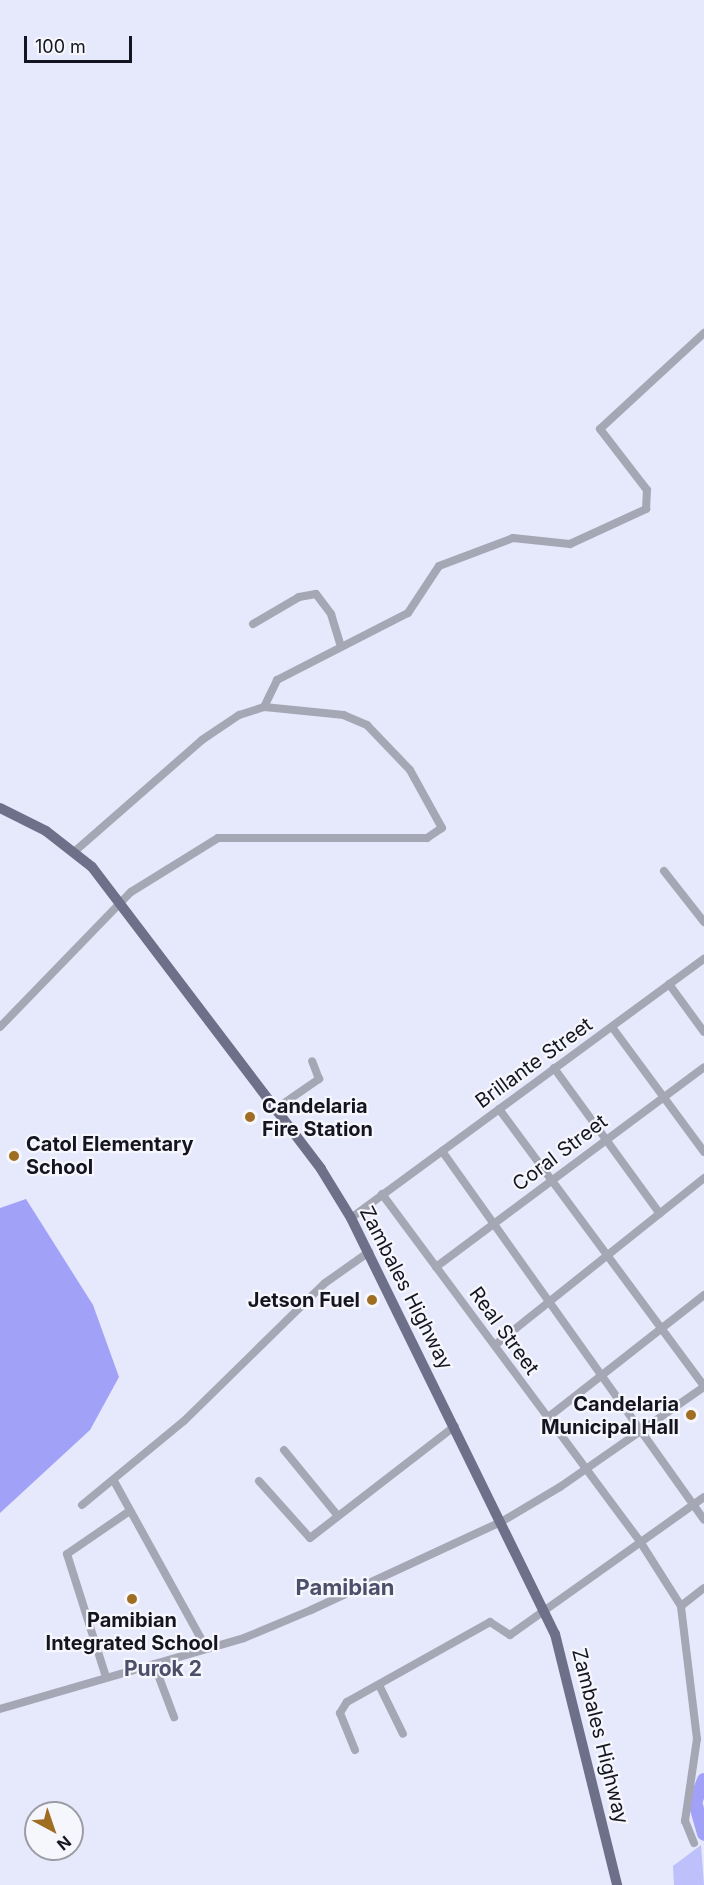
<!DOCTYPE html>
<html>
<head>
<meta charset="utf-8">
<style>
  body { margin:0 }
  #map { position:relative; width:704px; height:1885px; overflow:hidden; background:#e6e8fc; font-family:Inter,sans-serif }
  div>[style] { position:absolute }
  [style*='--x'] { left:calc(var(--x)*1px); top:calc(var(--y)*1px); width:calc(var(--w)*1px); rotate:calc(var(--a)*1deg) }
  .green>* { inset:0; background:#bec0fc }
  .water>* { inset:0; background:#a1a1f8 }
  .river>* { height:14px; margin:-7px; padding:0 7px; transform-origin:7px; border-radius:7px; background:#a1a1f8 }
  .minor>* { height:8px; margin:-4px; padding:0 4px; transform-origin:4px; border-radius:4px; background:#a6a7b5 }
  .major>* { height:10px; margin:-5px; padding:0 5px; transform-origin:5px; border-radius:5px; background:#6e6f88 }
  .dots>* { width:16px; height:16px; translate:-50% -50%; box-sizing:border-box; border:3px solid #f6f6fd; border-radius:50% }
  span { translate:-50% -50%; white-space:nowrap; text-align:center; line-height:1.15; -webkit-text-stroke:4.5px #f6f6fd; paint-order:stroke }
  .street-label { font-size:20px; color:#141520 }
  .poi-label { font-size:20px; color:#141520; font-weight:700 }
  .left { translate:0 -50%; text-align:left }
  .right { translate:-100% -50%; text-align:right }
  .neighbourhood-label { font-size:21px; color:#4d4e6a; font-weight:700 }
  .quarter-label { font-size:22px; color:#4d4e6a; font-weight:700 }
  .north { position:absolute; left:24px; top:1801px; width:60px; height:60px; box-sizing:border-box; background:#f6f6fd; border:2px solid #9c9ca5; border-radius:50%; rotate:140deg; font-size:16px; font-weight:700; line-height:24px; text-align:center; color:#141520 }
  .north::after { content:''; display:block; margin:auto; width:21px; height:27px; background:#a06e23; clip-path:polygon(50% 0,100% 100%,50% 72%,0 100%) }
  .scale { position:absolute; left:24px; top:36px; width:108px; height:27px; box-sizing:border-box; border:3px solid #141520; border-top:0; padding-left:8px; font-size:18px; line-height:21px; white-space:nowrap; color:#141520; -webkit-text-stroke:4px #f6f6fd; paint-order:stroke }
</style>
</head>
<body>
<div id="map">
  <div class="green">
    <div style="clip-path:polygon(701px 1845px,704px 1885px,674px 1885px,673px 1866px)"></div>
  </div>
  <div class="water">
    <div style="clip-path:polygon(26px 1199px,93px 1305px,119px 1377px,90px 1430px,0 1513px,0 1208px)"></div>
  </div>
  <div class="river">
    <div style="--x:704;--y:1780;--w:24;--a:112"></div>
    <div style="--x:695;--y:1802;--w:33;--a:74"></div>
  </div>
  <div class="minor">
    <div style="--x:253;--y:624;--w:53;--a:-30.4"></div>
    <div style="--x:299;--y:597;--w:17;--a:-10"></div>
    <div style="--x:316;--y:594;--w:25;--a:53"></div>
    <div style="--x:331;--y:614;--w:34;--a:73"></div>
    <div style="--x:264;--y:707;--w:30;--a:-64"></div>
    <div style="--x:277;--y:680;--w:147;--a:-27.1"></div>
    <div style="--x:408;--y:613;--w:56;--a:-56.6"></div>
    <div style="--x:439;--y:566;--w:79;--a:-20.7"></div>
    <div style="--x:513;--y:538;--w:57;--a:6"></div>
    <div style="--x:570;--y:544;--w:84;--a:-24.7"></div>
    <div style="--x:646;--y:509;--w:19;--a:-87"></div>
    <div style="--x:647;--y:490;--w:77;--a:-127.6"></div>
    <div style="--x:600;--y:429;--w:142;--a:-42.7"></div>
    <div style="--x:664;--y:871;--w:65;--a:51.9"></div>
    <div style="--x:669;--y:984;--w:59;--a:53.9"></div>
    <div style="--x:0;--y:1027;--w:188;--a:-45.9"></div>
    <div style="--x:131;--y:892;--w:102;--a:-31.8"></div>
    <div style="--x:218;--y:838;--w:209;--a:0"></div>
    <div style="--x:427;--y:838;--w:18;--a:-34"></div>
    <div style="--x:442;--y:828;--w:66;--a:-118.9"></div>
    <div style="--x:410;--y:770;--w:62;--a:-133.7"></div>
    <div style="--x:367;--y:725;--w:25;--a:-157"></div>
    <div style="--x:344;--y:715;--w:80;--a:-174.3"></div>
    <div style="--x:264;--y:707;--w:26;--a:162"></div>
    <div style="--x:239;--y:715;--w:45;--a:146"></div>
    <div style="--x:202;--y:740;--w:169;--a:138.8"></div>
    <div style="--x:612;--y:1027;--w:155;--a:53.6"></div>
    <div style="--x:554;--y:1068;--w:180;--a:54"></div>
    <div style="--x:499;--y:1109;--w:345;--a:53.5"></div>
    <div style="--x:274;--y:1110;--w:55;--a:-34.6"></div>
    <div style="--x:319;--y:1079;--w:19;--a:-111"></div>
    <div style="--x:442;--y:1151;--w:452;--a:54.6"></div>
    <div style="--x:382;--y:1194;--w:435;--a:53.4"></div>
    <div style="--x:641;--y:1543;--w:75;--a:57.6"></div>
    <div style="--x:351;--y:1218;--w:438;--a:-36.3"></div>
    <div style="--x:436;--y:1267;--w:334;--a:-36.7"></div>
    <div style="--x:495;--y:1345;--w:268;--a:-38.6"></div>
    <div style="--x:546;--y:1419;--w:201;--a:-38.1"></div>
    <div style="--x:284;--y:1450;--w:85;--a:50.7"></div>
    <div style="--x:114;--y:1481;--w:191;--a:61.1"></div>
    <div style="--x:259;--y:1481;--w:76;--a:48.2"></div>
    <div style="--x:310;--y:1538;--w:183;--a:-37.7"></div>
    <div style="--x:82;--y:1505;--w:132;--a:-39.5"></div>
    <div style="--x:184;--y:1421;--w:197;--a:-44.4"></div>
    <div style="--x:325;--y:1283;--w:54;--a:-35.2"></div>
    <div style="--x:154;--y:1664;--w:57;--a:69.3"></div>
    <div style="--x:106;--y:1677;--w:129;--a:-107.6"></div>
    <div style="--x:67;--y:1554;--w:74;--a:-34.5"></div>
    <div style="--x:380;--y:1687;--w:52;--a:63.9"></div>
    <div style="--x:0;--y:1709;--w:254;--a:-16.2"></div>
    <div style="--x:244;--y:1638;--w:73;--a:-22.7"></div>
    <div style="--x:311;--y:1610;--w:209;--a:-24.9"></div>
    <div style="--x:501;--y:1522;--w:69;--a:-30.7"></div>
    <div style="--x:560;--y:1487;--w:175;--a:-34.8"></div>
    <div style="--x:355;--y:1750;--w:40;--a:-112"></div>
    <div style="--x:340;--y:1713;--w:13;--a:-58"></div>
    <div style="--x:347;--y:1702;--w:164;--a:-29.2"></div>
    <div style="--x:490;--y:1622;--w:24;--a:33"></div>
    <div style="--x:510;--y:1635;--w:238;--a:-35.4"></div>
    <div style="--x:694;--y:1843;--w:24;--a:-112"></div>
    <div style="--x:685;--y:1821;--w:83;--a:-81.7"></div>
    <div style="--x:697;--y:1739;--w:134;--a:-96.9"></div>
    <div style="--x:681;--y:1606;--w:29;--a:-38"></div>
  </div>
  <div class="major">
    <div style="--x:0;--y:808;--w:51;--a:26.6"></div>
    <div style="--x:46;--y:831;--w:58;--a:38"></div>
    <div style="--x:92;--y:867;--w:379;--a:52.8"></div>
    <div style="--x:321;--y:1169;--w:57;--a:58.5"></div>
    <div style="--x:351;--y:1218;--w:463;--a:63.9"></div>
    <div style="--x:555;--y:1634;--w:259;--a:76.1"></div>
  </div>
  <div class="dots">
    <div style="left:250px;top:1117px;background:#a06e23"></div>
    <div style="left:14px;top:1156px;background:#a06e23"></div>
    <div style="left:372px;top:1300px;background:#a06e23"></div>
    <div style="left:691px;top:1415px;background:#a06e23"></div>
    <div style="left:132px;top:1599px;background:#a06e23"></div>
  </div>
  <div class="street-label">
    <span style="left:534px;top:1063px;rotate:-36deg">Brillante Street</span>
    <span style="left:560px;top:1153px;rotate:-37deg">Coral Street</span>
    <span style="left:406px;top:1288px;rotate:63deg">Zambales Highway</span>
    <span style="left:504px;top:1331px;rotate:54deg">Real Street</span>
    <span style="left:600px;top:1736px;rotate:76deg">Zambales Highway</span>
  </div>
  <div class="poi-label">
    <span class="left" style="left:262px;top:1118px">Candelaria<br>Fire Station</span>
    <span class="left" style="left:26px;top:1156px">Catol Elementary<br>School</span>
    <span class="right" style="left:360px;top:1300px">Jetson Fuel</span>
    <span class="right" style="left:679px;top:1416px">Candelaria<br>Municipal Hall</span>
    <span style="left:132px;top:1632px">Pamibian<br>Integrated School</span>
  </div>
  <div class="neighbourhood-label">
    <span style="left:163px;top:1669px">Purok 2</span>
  </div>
  <div class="quarter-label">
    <span style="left:345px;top:1588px">Pamibian</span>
  </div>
  <div class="north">N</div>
  <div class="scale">100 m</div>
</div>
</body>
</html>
